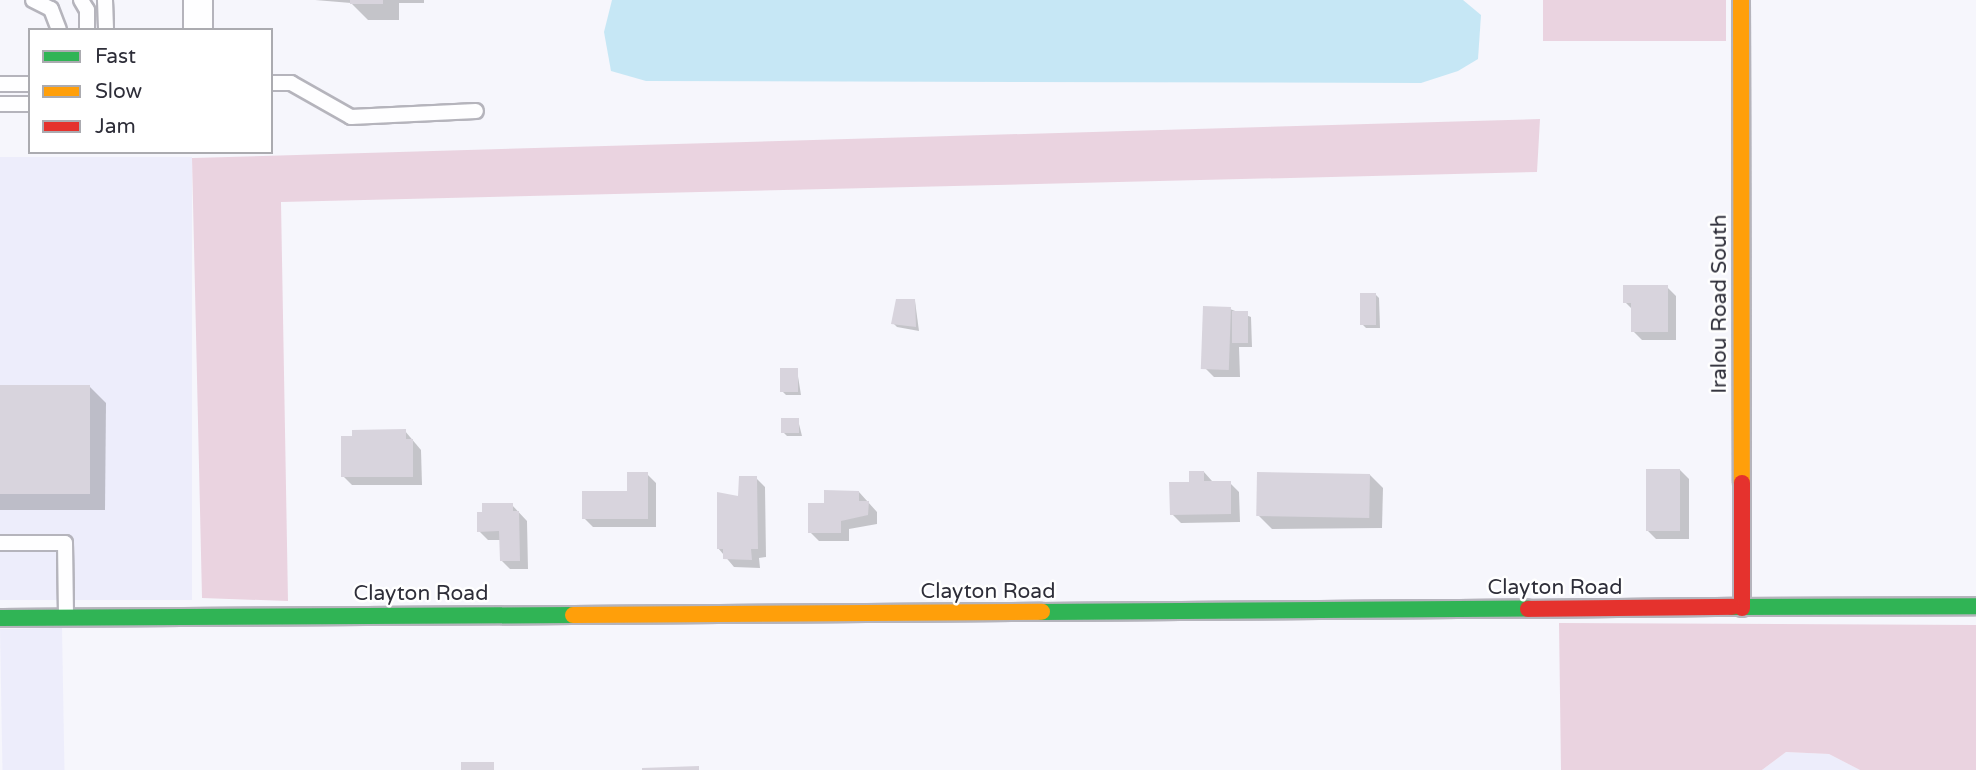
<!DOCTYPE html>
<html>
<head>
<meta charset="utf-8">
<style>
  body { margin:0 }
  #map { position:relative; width:1976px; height:770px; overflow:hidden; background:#f6f6fc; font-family:"Varela Round",sans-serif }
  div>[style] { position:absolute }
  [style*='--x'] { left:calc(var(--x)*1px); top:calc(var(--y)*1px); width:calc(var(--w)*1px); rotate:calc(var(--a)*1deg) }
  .built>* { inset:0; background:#ededfb; transform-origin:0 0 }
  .forest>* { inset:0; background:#ead3e0; transform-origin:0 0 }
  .water>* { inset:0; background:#c6e7f5 }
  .shadow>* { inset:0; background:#0003 }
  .building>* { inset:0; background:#d8d4dd; transform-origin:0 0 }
  .roads { filter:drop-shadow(2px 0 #b5b4bc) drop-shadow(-2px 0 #b5b4bc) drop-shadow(0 2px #b5b4bc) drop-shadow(0 -2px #b5b4bc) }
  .lane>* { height:14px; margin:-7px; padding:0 7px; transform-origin:7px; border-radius:7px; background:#fefeff }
  .street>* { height:28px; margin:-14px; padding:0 14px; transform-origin:14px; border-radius:14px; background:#fefeff }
  .fast>* { height:16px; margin:-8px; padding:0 8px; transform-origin:8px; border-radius:8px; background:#30b455 }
  .slow>* { height:16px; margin:-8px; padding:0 8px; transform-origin:8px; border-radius:8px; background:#ff9f0a }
  .jam>* { height:16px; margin:-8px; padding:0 8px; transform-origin:8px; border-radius:8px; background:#e5322d }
  span { translate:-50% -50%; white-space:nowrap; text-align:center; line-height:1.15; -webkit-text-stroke:5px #fff; paint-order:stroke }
  .street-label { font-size:21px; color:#2e2e39 }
  .legend { position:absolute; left:28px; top:28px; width:245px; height:126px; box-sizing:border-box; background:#fff; border:2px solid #ababb0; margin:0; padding:9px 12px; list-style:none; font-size:21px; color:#2e2e39 }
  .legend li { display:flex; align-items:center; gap:14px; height:35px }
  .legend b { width:35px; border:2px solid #ababb0 }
</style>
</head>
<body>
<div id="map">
  <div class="built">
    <div style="left:0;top:157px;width:192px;height:443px"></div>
    <div style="left:62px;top:628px;width:142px;height:62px;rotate:89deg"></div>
    <div style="clip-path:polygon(1786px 752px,1829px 754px,1860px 770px,1762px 770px)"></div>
  </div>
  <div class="forest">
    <div style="left:1543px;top:0;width:183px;height:41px"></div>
    <div style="clip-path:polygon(1540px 119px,1537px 172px,281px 202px,288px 601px,202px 598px,192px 158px)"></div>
    <div style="clip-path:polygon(1559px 623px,1976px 625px,1976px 770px,1860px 770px,1829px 754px,1786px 752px,1762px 770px,1561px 770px)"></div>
  </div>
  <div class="water">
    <div style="clip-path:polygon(612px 0,1463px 0,1481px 15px,1478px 59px,1458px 71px,1421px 83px,646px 81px,611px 71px,604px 32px)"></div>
  </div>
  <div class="shadow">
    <div style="clip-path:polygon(315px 0,424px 0,424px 3px,399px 3px,399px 20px,368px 20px,351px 3px)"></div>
    <div style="clip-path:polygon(1667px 287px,1676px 296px,1676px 340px,1642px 340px,1633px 331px,1633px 310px,1625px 302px)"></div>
    <div style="clip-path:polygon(1375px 294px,1379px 298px,1380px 328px,1366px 328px,1362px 324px)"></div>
    <div style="clip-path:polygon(915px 301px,919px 331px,897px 327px,893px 323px)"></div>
    <div style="clip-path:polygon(1230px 309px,1251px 317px,1252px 347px,1239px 347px,1240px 377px,1214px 377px,1205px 368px)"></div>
    <div style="clip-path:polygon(797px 370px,801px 395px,786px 395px,782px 391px)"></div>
    <div style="clip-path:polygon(89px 386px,106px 403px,105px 510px,0 510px,0 387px)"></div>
    <div style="clip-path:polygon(798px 420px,802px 436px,787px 436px,783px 432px)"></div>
    <div style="clip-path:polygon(405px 431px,421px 450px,422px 485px,352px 485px,343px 476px)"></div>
    <div style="clip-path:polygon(1680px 470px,1689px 479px,1689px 539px,1656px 539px,1647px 530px)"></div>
    <div style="clip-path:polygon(1204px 472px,1212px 481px,1230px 483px,1239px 492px,1240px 522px,1181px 523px,1172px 514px)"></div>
    <div style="clip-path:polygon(647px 474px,656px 483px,656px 527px,593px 527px,584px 518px,628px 493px)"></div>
    <div style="clip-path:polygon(1370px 475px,1383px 488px,1382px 528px,1272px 529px,1259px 516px)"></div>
    <div style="clip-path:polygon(756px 478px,765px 487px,766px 557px,759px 558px,760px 568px,734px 567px,718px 548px,740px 498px)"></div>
    <div style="clip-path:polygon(859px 492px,877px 512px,877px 524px,849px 529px,849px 541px,819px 541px,810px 532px,825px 504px)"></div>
    <div style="clip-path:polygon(512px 505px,527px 521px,528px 569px,510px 569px,501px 560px,501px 540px,488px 540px,479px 531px)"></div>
  </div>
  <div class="building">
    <div style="left:350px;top:0;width:33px;height:4px"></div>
    <div style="clip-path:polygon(1623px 285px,1668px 285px,1668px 332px,1631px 332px,1631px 303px,1623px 303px)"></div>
    <div style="left:1360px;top:293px;width:16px;height:32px"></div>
    <div style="clip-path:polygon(896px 299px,915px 299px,916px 327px,891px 324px)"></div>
    <div style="left:1203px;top:306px;width:28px;height:63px;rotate:2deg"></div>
    <div style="left:1232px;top:311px;width:16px;height:32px"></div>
    <div style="left:780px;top:368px;width:18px;height:24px"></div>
    <div style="left:0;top:385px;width:90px;height:109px"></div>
    <div style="left:781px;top:418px;width:18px;height:15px"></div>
    <div style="clip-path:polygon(406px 429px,406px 439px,413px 439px,413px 477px,341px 477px,341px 436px,352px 436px,352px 430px)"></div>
    <div style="left:1646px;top:469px;width:34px;height:62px"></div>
    <div style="clip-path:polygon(1189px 471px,1204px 471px,1204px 481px,1231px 481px,1231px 514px,1170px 515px,1169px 482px,1189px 482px)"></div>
    <div style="clip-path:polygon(627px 472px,648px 472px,648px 519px,582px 519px,582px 491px,627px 491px)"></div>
    <div style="left:1257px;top:472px;width:113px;height:44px;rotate:1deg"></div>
    <div style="clip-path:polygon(739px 476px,757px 476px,758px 549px,751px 549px,752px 560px,723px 559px,723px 549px,717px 549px,717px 492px,738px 496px)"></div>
    <div style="clip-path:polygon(824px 490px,859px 491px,859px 501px,869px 501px,868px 515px,841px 521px,841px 533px,808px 533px,808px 503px,824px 503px)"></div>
    <div style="clip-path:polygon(482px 503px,513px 503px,513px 511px,519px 511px,520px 561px,500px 561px,499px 531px,477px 532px,477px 512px,482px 512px)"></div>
    <div style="left:494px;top:762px;width:8px;height:33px;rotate:90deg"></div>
    <div style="clip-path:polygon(699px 766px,699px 770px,642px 770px,642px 768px)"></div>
  </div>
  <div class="roads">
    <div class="lane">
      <div style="--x:33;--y:0;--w:20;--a:27"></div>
      <div style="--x:51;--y:9;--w:22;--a:69"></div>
      <div style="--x:81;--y:0;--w:12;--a:59"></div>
      <div style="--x:87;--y:10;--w:20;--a:90"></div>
      <div style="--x:105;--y:0;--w:30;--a:88"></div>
      <div style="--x:271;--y:83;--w:20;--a:0"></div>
      <div style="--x:291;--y:83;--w:69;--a:29.5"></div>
      <div style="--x:351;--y:117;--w:125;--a:-2.7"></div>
      <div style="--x:0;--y:84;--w:30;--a:0"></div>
      <div style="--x:0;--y:104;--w:30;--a:0"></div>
      <div style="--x:0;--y:543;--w:65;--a:0"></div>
      <div style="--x:65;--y:543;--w:73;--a:89.2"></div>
    </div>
    <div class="street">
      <div style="--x:198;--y:0;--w:30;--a:90"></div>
    </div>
    <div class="fast">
      <div style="--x:1732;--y:607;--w:244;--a:-0.2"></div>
      <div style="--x:1042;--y:612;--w:486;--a:-0.4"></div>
      <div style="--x:0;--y:618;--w:573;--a:-0.3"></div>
    </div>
    <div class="slow">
      <div style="--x:1741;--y:0;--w:483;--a:89.9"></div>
      <div style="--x:573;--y:615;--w:469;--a:-0.4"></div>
    </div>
    <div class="jam">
      <div style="--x:1742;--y:483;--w:125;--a:90"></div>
      <div style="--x:1528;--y:609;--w:204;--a:-0.6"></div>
    </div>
  </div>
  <div class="street-label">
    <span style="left:1720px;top:304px;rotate:-90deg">Iralou Road South</span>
    <span style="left:1555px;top:588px">Clayton Road</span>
    <span style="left:988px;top:592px">Clayton Road</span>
    <span style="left:421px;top:594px">Clayton Road</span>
  </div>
  <ul class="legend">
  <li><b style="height:9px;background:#30b455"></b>Fast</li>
  <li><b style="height:9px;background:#ff9f0a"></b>Slow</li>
  <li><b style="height:9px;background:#e5322d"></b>Jam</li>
  </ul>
</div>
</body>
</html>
